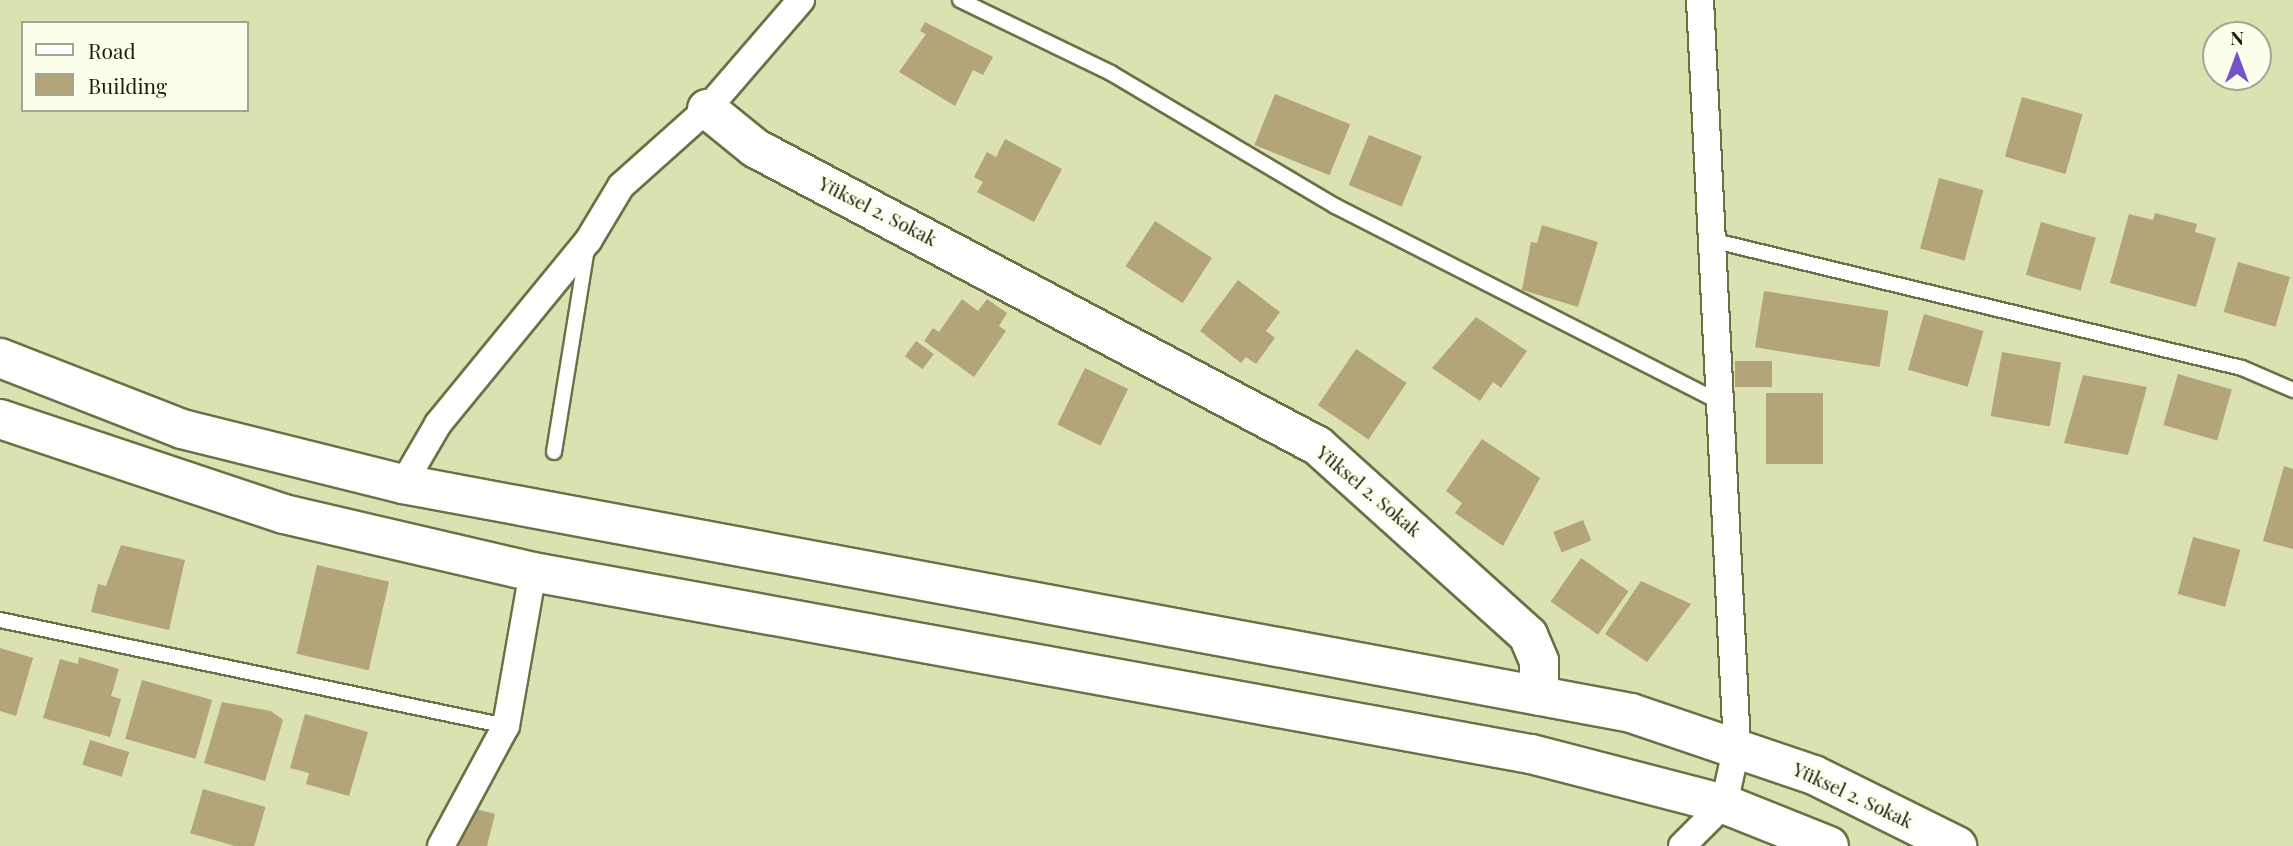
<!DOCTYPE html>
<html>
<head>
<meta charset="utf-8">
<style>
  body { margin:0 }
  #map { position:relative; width:2293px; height:846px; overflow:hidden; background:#dbe1b1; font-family:"Playfair Display",serif }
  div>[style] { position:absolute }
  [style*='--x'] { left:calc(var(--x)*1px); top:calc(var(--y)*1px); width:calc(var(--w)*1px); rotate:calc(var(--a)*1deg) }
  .building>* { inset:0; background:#b3a579; transform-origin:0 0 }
  .roads { filter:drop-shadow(2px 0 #6c7045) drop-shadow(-2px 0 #6c7045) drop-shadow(0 2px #6c7045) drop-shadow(0 -2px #6c7045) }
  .lane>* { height:14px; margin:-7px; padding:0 7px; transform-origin:7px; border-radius:7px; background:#fff }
  .street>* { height:26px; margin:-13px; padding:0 13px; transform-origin:13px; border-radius:13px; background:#fff }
  .secondary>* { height:38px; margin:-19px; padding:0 19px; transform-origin:19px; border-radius:19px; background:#fff }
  span { translate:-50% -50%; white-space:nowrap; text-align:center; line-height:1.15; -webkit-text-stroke:6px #fcffec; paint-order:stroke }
  .street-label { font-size:19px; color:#1c1d0b }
  .legend { position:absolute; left:21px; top:21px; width:228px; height:91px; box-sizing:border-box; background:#fcffec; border:2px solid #a2a592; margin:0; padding:9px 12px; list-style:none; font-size:21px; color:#1c1d0b }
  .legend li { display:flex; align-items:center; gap:14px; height:35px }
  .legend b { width:35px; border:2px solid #a2a592 }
  .north { position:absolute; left:2202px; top:21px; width:70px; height:70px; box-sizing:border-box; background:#fcffec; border:2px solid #a2a592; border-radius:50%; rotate:0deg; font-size:19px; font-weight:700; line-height:28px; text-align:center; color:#1c1d0b }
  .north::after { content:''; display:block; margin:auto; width:24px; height:32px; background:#7551ca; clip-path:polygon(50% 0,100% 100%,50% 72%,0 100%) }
</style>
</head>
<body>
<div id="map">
  <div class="building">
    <div style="clip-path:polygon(925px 22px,993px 57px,983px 75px,973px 70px,955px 106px,899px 72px,926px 34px,920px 31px)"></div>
    <div style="left:1275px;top:94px;width:81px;height:55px;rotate:22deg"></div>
    <div style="left:2022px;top:97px;width:63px;height:62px;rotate:16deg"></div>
    <div style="left:1369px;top:135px;width:57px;height:54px;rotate:22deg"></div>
    <div style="clip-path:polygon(1005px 139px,1062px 169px,1034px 222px,977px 192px,983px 182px,974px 177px,987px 152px,996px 157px)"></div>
    <div style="left:1939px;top:178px;width:46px;height:73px;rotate:15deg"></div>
    <div style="clip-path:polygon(2155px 213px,2197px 224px,2195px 232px,2216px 238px,2196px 307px,2110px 283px,2129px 214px,2153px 220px)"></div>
    <div style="left:1155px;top:221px;width:68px;height:54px;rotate:33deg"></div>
    <div style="left:2041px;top:222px;width:57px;height:55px;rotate:16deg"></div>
    <div style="clip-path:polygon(1542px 225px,1598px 242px,1578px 307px,1522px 290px,1531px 242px,1537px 243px)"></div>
    <div style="left:2238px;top:262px;width:54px;height:52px;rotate:16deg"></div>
    <div style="clip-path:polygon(1238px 280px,1280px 312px,1266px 331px,1275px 338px,1256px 364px,1246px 357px,1241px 363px,1200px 331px)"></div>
    <div style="left:1764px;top:291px;width:126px;height:57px;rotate:9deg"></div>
    <div style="clip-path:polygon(962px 299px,978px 311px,987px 299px,1007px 313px,999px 326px,1006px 331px,974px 377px,924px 341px,933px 328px,939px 332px)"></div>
    <div style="left:1924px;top:314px;width:62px;height:58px;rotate:16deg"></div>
    <div style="clip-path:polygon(1476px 317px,1527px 351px,1501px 388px,1493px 382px,1480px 401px,1432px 368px)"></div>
    <div style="left:916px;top:341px;width:22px;height:19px;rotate:36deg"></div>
    <div style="left:1356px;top:349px;width:61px;height:68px;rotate:34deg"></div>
    <div style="left:2002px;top:352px;width:60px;height:65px;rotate:10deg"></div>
    <div style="left:1735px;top:361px;width:37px;height:26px"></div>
    <div style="left:1085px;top:368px;width:48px;height:63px;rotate:26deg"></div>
    <div style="left:2178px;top:374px;width:56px;height:53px;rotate:16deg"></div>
    <div style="clip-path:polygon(2083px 375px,2147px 387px,2128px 455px,2064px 443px)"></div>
    <div style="left:1766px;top:393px;width:57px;height:71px"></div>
    <div style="clip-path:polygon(1482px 439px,1540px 478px,1503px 546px,1455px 513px,1462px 503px,1446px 491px)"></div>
    <div style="clip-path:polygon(2284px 466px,2293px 469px,2293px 549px,2263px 541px)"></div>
    <div style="left:1583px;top:520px;width:22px;height:32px;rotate:68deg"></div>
    <div style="left:2193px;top:537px;width:49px;height:59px;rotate:15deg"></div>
    <div style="clip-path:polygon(121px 545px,185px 560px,169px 630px,91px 612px,98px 584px,106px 586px)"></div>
    <div style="left:1581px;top:558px;width:58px;height:53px;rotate:35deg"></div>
    <div style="left:317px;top:565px;width:74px;height:91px;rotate:13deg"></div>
    <div style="clip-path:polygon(1641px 581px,1691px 604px,1647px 662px,1605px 634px)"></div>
    <div style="clip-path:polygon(0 648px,33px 658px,16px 716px,0 711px)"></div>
    <div style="clip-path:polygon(79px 657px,119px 669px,111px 696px,121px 699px,110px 737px,43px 718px,60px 659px,78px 664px)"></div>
    <div style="left:142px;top:680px;width:73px;height:61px;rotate:16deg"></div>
    <div style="clip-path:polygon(222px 702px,271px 711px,283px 720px,265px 781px,204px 763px)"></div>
    <div style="clip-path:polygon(305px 714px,368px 732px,349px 796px,306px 784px,309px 773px,290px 768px)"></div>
    <div style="left:90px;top:740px;width:41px;height:26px;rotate:17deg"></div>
    <div style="left:203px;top:789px;width:65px;height:46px;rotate:16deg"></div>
    <div style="clip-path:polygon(465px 806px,495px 814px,487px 846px,433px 846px,442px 810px,462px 815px)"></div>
  </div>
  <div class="roads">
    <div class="lane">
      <div style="--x:960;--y:0;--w:168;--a:25.8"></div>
      <div style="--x:1111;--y:73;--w:261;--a:30.7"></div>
      <div style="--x:1335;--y:206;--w:429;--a:27"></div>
      <div style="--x:1715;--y:241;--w:542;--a:13.55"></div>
      <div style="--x:2242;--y:368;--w:56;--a:23.3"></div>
      <div style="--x:554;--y:452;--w:206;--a:-80.8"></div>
      <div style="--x:0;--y:620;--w:517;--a:11.83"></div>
    </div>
    <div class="street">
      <div style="--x:403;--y:484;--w:69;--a:-59.7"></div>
      <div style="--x:438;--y:424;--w:237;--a:-50.7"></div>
      <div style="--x:588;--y:241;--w:64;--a:-59"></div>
      <div style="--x:621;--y:186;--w:115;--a:-41.8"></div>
      <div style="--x:707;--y:109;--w:144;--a:-49.2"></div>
      <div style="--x:441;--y:846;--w:136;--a:-61.6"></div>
      <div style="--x:506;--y:726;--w:156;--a:-80.1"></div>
      <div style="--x:1682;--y:846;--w:59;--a:-45"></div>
      <div style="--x:1724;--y:804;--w:59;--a:-77.4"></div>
      <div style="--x:1737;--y:746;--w:747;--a:-92.84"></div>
    </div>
    <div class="secondary">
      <div style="--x:707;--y:109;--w:62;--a:39.1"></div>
      <div style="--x:755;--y:148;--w:637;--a:27.89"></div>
      <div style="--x:1318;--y:446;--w:283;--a:42"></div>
      <div style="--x:1528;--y:635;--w:28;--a:67"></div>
      <div style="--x:1539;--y:661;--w:35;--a:90"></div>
      <div style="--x:0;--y:358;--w:195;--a:21.3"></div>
      <div style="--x:182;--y:429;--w:228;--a:14"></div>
      <div style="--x:403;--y:484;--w:1249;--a:10.56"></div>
      <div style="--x:1631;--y:713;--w:193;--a:18.7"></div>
      <div style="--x:1814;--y:775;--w:160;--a:26.4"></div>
      <div style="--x:0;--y:419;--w:299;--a:18.5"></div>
      <div style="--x:284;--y:514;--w:256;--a:13.1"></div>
      <div style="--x:533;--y:572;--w:1014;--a:10.34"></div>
      <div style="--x:1531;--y:754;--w:199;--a:14.5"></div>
      <div style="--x:1724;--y:804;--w:113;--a:21.8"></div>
    </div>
  </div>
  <div class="street-label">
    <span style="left:878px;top:211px;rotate:27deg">Yüksel 2. Sokak</span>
    <span style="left:1369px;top:491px;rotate:40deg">Yüksel 2. Sokak</span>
    <span style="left:1853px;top:795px;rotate:25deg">Yüksel 2. Sokak</span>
  </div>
  <ul class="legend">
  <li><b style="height:9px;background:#fff"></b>Road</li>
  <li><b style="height:19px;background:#b3a579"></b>Building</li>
  </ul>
  <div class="north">N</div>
</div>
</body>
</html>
